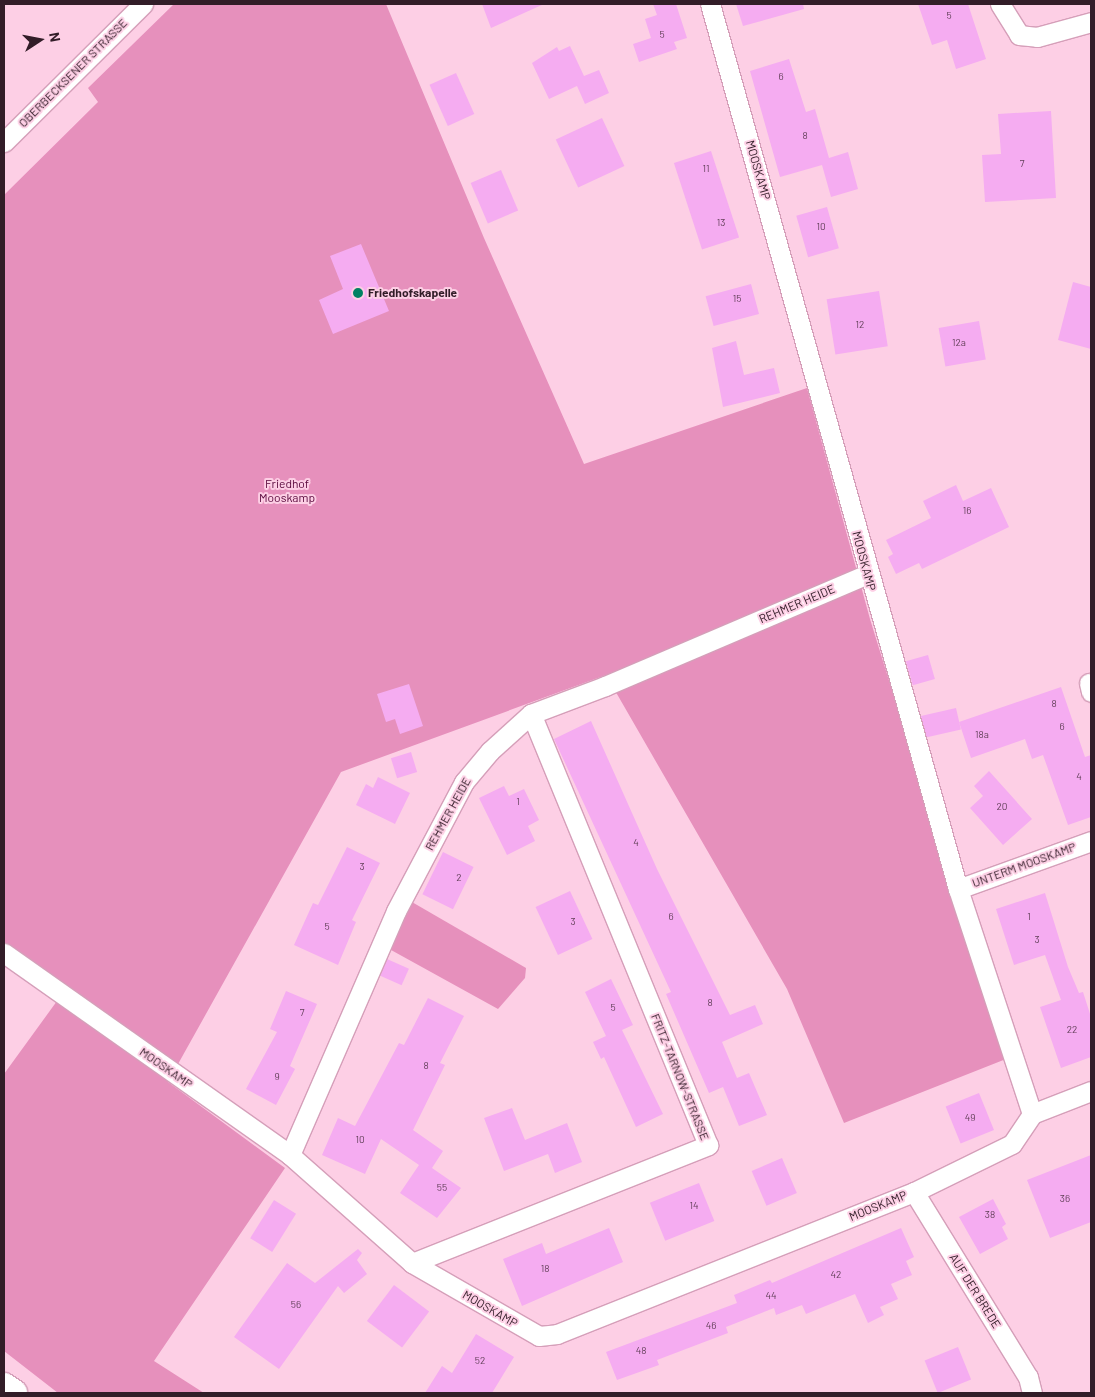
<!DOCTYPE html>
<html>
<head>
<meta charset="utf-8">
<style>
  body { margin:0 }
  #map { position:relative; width:1095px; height:1397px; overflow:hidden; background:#fdcfe5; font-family:Barlow,sans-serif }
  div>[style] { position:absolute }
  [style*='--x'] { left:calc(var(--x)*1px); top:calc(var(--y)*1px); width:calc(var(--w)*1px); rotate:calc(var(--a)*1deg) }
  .green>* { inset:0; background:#e690bc }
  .building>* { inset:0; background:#f5acf1; transform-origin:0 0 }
  .roads { filter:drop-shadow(1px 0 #d59fb9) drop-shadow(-1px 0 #d59fb9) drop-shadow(0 1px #d59fb9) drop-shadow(0 -1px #d59fb9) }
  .minor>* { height:19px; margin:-9.5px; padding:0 9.5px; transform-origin:9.5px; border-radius:9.5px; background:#fff }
  .motorway>* { height:28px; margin:-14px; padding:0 14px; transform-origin:14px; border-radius:14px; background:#fff }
  .dots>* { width:14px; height:14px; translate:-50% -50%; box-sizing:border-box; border:2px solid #fdcfe5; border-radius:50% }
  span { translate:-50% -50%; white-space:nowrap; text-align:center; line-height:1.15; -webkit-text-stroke:4px #fdcfe5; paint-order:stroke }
  .number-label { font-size:10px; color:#63415a }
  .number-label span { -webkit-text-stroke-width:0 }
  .street-label { font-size:12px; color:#321d28 }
  .poi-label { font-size:12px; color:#321d28; font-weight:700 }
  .left { translate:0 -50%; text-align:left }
  .park-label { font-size:12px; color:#57063a }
  .frame { position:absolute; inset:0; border:5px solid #321d28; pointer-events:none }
  .north { position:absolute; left:15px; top:15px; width:50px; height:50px; -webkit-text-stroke:4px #fdcfe5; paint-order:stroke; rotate:79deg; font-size:14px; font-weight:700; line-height:20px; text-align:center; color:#321d28 }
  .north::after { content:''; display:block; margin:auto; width:18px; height:22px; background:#321d28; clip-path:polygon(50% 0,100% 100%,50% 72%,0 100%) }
</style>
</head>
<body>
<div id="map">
  <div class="green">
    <div style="clip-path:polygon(174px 4px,386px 4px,484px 238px,584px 464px,807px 388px,870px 619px,1006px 1059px,844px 1123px,787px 989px,606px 675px,341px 772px,168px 1082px,285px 1168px,154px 1361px,204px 1393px,58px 1393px,4px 1351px,4px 1074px,57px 1001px,4px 963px,4px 195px,98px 102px,88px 88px)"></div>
    <div style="clip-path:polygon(405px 898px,526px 968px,525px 978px,498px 1009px,382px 945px)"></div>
  </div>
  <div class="building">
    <div style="clip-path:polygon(482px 4px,544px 4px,491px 28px)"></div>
    <div style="clip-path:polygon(653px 4px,676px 4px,687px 38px,674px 42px,677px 49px,639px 62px,633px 44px,651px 38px,645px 19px,657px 15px)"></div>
    <div style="clip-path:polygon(736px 4px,803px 4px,804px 9px,743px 26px)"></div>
    <div style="clip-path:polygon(918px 4px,968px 4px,986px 59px,956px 69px,947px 40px,932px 45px)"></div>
    <div style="clip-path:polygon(570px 46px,584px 76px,599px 70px,609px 93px,585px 104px,577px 86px,549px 99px,532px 63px,557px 47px,559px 51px)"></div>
    <div style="clip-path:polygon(789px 59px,806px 112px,815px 109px,829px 158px,848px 152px,858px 189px,831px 197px,822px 165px,780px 177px,750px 71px)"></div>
    <div style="left:456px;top:73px;width:45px;height:29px;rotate:66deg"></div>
    <div style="clip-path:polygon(1051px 111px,1056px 198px,985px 202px,982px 155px,1001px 154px,998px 114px)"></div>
    <div style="left:602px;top:118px;width:53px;height:51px;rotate:65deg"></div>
    <div style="left:711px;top:151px;width:91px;height:39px;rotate:72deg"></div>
    <div style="left:501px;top:170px;width:44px;height:33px;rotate:67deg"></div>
    <div style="left:827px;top:207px;width:43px;height:32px;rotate:74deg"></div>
    <div style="clip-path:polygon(361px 244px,389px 311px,333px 334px,319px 300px,343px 289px,330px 256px)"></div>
    <div style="clip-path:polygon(1073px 282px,1091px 287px,1091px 349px,1058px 340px)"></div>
    <div style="left:751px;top:284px;width:31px;height:47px;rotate:75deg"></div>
    <div style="left:879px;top:291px;width:56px;height:53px;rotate:81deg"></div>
    <div style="left:979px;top:321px;width:39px;height:41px;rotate:80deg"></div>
    <div style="clip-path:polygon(736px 341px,744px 375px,774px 368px,780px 393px,723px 407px,712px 348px)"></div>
    <div style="clip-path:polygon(956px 485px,963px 501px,991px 488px,1009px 527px,922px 569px,919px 563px,896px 574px,888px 557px,893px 554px,886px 540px,931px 518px,923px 501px)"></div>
    <div style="left:928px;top:655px;width:25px;height:23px;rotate:74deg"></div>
    <div style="clip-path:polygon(409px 684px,423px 726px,400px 734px,395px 719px,386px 722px,377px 694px)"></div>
    <div style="clip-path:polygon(1061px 687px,1085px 757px,1091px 755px,1091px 817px,1068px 825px,1043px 755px,1032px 759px,1025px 739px,971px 758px,959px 722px)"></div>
    <div style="left:956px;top:708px;width:22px;height:36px;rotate:77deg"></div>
    <div style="clip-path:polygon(591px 721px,657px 869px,730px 1015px,755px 1005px,763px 1024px,722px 1042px,737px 1078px,749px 1073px,767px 1115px,739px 1126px,723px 1087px,709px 1093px,666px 994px,671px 992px,554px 739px)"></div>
    <div style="left:411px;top:752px;width:21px;height:21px;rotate:73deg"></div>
    <div style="clip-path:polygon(989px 771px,1032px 819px,1003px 845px,970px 808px,983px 796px,974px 786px)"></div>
    <div style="clip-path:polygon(378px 777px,410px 793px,395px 824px,356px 805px,366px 784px,373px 788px)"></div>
    <div style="clip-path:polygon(504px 786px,509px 796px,524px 789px,539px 820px,528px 826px,535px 841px,507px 855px,479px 798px)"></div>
    <div style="clip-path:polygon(347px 847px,380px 863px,352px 920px,356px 922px,338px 965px,294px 945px,313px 903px,318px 905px)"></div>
    <div style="left:443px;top:852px;width:34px;height:47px;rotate:26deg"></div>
    <div style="left:570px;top:891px;width:53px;height:38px;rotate:65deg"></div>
    <div style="clip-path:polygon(1045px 893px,1068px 967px,1079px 993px,1083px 992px,1091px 1017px,1091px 1057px,1061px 1068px,1040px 1007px,1061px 1000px,1045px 955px,1014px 965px,996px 909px)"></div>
    <div style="left:387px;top:959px;width:24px;height:18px;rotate:24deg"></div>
    <div style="clip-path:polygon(611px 979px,633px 1025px,622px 1030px,663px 1114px,636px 1127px,604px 1057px,601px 1059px,593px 1042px,606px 1036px,585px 992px)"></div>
    <div style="clip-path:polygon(286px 991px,317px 1004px,290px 1066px,295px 1069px,276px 1105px,246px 1089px,277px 1032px,270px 1029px)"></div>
    <div style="clip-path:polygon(428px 998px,464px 1016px,440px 1063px,445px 1065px,413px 1130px,443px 1151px,432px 1168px,461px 1188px,437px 1218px,400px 1193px,419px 1165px,381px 1139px,365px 1174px,322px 1155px,338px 1118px,355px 1126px,399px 1043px,404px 1045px)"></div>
    <div style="left:979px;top:1093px;width:40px;height:36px;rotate:68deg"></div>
    <div style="clip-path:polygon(512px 1108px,525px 1140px,567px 1123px,582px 1162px,555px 1173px,548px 1154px,504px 1171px,484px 1118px)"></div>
    <div style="clip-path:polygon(1091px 1155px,1091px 1222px,1050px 1238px,1027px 1180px)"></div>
    <div style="left:782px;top:1158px;width:38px;height:33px;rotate:67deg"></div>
    <div style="left:699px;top:1183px;width:41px;height:53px;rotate:68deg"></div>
    <div style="clip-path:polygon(993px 1199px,1006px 1224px,1002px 1227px,1008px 1239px,980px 1254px,959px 1217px)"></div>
    <div style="left:274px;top:1200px;width:26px;height:45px;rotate:32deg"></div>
    <div style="clip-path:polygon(609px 1228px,623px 1262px,522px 1306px,503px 1259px,542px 1243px,546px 1254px)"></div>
    <div style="clip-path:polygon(901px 1228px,914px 1257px,906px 1261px,912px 1275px,891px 1284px,898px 1299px,880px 1307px,884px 1315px,868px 1323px,855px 1294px,806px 1314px,802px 1305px,776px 1315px,774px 1308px,726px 1327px,728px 1333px,657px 1360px,659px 1365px,617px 1380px,606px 1352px,737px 1303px,734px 1295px,770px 1280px,772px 1283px)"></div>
    <div style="clip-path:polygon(358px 1249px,362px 1253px,357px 1260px,367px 1274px,344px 1293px,338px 1286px,279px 1369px,234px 1337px,287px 1263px,315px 1283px)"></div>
    <div style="left:394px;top:1285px;width:44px;height:45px;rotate:37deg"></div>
    <div style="clip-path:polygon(476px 1334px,514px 1357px,492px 1393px,425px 1393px,442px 1366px,452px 1373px)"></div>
    <div style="left:958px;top:1347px;width:35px;height:36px;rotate:68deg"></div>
  </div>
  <div class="roads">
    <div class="minor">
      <div style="--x:1000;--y:4;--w:36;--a:58"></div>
      <div style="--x:1019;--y:35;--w:18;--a:6"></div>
      <div style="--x:1037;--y:37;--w:56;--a:-15.5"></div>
      <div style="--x:4;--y:142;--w:196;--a:-44.8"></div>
      <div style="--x:1089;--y:683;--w:9;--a:77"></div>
      <div style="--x:958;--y:889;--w:141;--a:-19.8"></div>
      <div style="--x:4;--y:953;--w:350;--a:35.2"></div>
      <div style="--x:290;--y:1155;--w:163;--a:41.5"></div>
      <div style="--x:412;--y:1263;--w:146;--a:29.9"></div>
      <div style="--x:539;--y:1336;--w:18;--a:-6"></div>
      <div style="--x:557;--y:1334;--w:384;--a:-21.7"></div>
      <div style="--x:914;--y:1192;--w:109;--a:-26.1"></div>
      <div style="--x:1012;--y:1144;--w:36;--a:-56"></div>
      <div style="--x:1032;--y:1114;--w:237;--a:-108.2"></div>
      <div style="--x:958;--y:889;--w:919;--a:-105.65"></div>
      <div style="--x:1032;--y:1114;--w:63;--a:-21.3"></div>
      <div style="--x:290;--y:1155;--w:266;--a:-66.5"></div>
      <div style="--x:396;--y:911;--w:146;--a:-62.2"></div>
      <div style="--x:464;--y:782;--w:40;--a:-50"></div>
      <div style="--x:490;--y:751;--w:55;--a:-42.1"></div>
      <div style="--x:531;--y:714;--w:79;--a:-20.7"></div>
      <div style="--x:605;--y:686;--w:285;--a:-23.1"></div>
      <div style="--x:914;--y:1192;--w:217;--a:58.4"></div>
      <div style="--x:1028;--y:1377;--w:16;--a:76"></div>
      <div style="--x:412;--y:1263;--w:319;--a:-21.7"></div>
      <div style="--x:708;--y:1145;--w:466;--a:-112.3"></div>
    </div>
    <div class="motorway">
      <div style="--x:4;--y:1387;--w:11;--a:34"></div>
    </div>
  </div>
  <div class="dots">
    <div style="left:358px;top:293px;background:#008162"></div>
  </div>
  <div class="number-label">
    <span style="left:949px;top:16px">5</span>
    <span style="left:662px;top:35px">5</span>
    <span style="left:781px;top:77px">6</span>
    <span style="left:805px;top:136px">8</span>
    <span style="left:1022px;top:164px">7</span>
    <span style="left:706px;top:169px">11</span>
    <span style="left:721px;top:223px">13</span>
    <span style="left:821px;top:227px">10</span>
    <span style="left:737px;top:299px">15</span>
    <span style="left:860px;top:325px">12</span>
    <span style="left:959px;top:343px">12a</span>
    <span style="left:967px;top:511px">16</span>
    <span style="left:1054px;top:704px">8</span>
    <span style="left:1062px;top:727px">6</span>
    <span style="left:982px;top:735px">18a</span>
    <span style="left:1079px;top:777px">4</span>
    <span style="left:518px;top:802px">1</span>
    <span style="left:1002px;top:807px">20</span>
    <span style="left:636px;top:843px">4</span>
    <span style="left:362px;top:867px">3</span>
    <span style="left:459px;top:878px">2</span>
    <span style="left:671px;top:917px">6</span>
    <span style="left:1029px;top:917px">1</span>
    <span style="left:573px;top:922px">3</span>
    <span style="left:327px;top:927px">5</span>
    <span style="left:1037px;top:940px">3</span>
    <span style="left:710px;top:1003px">8</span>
    <span style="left:613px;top:1008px">5</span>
    <span style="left:302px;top:1013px">7</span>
    <span style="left:1072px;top:1030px">22</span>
    <span style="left:426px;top:1066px">8</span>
    <span style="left:277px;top:1077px">9</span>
    <span style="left:970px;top:1118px">49</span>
    <span style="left:360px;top:1140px">10</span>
    <span style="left:442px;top:1188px">55</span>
    <span style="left:1065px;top:1199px">36</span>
    <span style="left:694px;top:1206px">14</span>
    <span style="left:990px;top:1215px">38</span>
    <span style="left:545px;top:1269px">18</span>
    <span style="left:836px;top:1275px">42</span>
    <span style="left:771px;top:1296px">44</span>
    <span style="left:296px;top:1305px">56</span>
    <span style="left:711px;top:1326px">46</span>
    <span style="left:641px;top:1351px">48</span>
    <span style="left:480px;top:1361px">52</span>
  </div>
  <div class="street-label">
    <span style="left:73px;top:73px;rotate:-45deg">OBERBECKSENER STRASSE</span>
    <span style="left:758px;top:170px;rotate:74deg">MOOSKAMP</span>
    <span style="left:864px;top:561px;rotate:75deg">MOOSKAMP</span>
    <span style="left:797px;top:604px;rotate:-23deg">REHMER HEIDE</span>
    <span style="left:448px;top:814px;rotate:-61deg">REHMER HEIDE</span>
    <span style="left:1024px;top:865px;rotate:-20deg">UNTERM MOOSKAMP</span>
    <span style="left:166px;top:1068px;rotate:35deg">MOOSKAMP</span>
    <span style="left:680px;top:1077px;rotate:68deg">FRITZ-TARNOW-STRASSE</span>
    <span style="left:878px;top:1206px;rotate:-22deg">MOOSKAMP</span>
    <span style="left:975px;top:1291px;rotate:58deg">AUF DER BREDE</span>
    <span style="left:490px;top:1309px;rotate:30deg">MOOSKAMP</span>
  </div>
  <div class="poi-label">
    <span class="left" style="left:368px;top:293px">Friedhofskapelle</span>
  </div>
  <div class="park-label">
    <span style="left:287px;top:491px">Friedhof<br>Mooskamp</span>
  </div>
  <div class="frame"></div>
  <div class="north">N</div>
</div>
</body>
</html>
